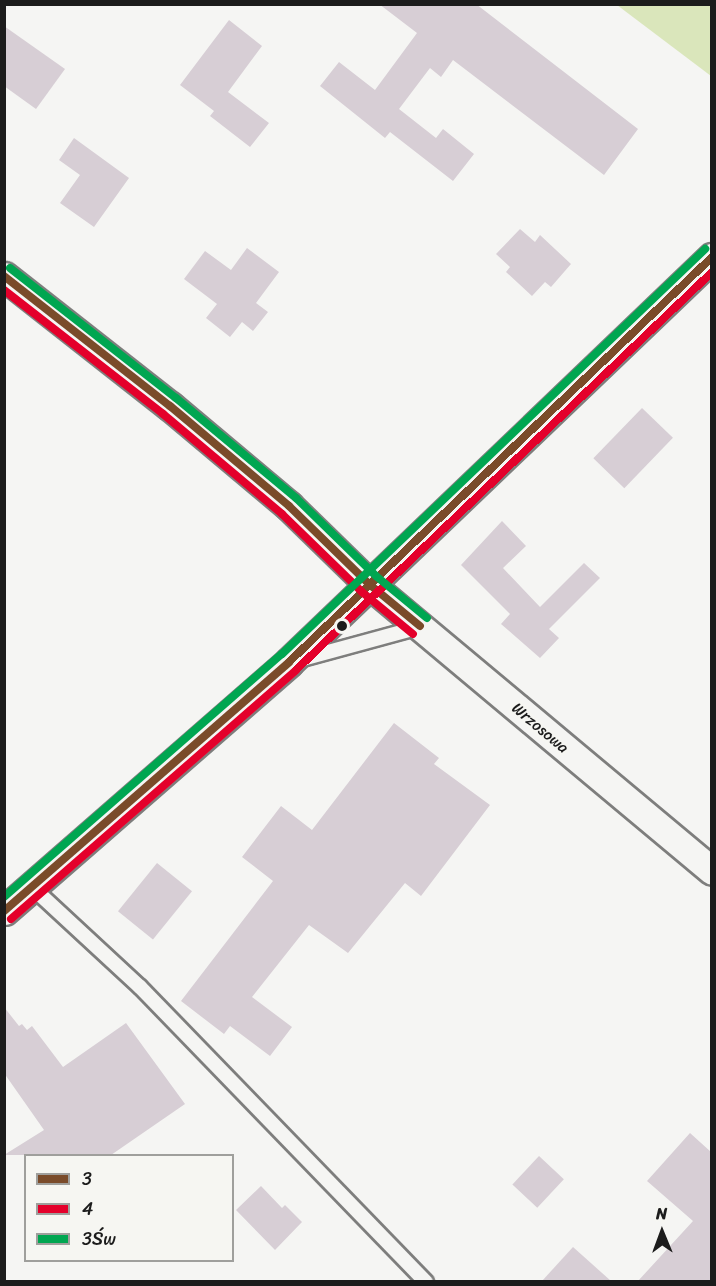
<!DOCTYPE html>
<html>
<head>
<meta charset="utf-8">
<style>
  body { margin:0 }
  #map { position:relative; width:716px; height:1286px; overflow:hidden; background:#f5f5f3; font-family:Sriracha,sans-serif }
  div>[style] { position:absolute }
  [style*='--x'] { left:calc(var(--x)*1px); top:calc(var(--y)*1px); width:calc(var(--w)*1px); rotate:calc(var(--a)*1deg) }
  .green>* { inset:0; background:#dae6bb }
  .building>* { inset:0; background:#d7ced5; transform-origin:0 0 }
  .roads { filter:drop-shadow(2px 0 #7e7e7d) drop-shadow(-2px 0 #7e7e7d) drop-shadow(0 2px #7e7e7d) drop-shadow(0 -2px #7e7e7d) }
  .service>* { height:14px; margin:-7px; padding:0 7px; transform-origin:7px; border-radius:7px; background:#f5f5f3 }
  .minor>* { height:27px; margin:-13.5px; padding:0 13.5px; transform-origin:13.5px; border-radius:13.5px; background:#f5f5f3 }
  .bus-1>* { height:8px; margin:-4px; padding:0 4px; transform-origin:4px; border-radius:4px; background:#7a4b2a }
  .bus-2>* { height:8px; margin:-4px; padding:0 4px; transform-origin:4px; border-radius:4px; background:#e4002b }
  .bus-3>* { height:8px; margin:-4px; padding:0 4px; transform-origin:4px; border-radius:4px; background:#00a651 }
  .dots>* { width:16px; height:16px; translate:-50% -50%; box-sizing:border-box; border:3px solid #f6f6f2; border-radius:50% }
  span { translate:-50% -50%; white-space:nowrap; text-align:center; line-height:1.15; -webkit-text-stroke:6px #f6f6f2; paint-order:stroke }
  .street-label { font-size:16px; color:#1c1c1c }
  .frame { position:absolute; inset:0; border:6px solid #1c1c1c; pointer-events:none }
  .legend { position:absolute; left:24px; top:1154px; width:210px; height:108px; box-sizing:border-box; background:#f6f6f2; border:2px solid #9f9f9c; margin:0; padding:8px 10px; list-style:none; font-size:18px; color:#1c1c1c }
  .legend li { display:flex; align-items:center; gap:12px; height:30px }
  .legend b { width:30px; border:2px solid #9f9f9c }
  .north { position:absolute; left:632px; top:1202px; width:60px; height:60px; -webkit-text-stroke:4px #f6f6f2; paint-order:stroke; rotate:359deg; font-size:16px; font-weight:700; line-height:24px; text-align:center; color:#1c1c1c }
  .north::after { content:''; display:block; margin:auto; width:21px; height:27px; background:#1c1c1c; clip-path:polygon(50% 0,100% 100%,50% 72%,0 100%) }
</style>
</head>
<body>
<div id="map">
  <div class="green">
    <div style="clip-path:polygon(617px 5px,711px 5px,711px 76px)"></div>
  </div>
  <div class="building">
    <div style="clip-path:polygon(379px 4px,476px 4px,638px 129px,604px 175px,453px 60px,441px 77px,430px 68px,399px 109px,436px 138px,443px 129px,474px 154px,453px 181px,390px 132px,385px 138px,320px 86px,339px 62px,375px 90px,417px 33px)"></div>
    <div style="clip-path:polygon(229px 20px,262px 46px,228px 92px,269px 123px,250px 147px,210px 116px,214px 111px,180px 85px)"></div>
    <div style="clip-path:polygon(4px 26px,65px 69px,36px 109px,4px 86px)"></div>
    <div style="clip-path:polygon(74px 138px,129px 178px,94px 227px,60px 203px,80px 175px,59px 160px)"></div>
    <div style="clip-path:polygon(520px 229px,535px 242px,540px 235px,571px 264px,551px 287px,545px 282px,532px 296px,506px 272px,510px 267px,496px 254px)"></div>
    <div style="clip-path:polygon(247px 248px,279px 272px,256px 303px,268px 312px,253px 331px,242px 322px,230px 337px,206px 318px,217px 304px,184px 279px,205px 251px,231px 270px)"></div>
    <div style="left:642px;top:408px;width:43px;height:70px;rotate:44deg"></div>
    <div style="clip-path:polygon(502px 521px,526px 546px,503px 568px,540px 607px,584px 563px,600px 578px,549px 629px,559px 638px,540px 658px,501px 624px,510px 614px,461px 565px)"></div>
    <div style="clip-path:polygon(394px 723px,439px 758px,434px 764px,490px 805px,421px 896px,405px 883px,348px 953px,309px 925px,252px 997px,292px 1027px,270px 1056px,230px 1026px,224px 1034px,181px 1001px,273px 881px,242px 857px,281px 806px,312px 830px)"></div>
    <div style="left:157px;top:863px;width:45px;height:62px;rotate:39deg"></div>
    <div style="clip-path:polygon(4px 1007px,19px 1026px,22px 1024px,27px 1030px,32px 1026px,63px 1067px,126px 1023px,185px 1104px,111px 1155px,4px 1155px,44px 1130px,4px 1073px)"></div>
    <div style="clip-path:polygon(690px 1133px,711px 1152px,711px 1281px,638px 1281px,693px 1221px,647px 1181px)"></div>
    <div style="left:539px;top:1156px;width:34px;height:39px;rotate:43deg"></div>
    <div style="clip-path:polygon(261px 1186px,282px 1208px,285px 1205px,302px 1222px,275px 1250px,236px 1210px)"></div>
    <div style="clip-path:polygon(573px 1247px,611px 1281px,542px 1281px)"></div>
  </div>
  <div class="roads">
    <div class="service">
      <div style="--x:299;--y:660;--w:125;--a:-15.3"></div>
      <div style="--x:33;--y:888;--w:146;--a:42.8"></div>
      <div style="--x:140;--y:987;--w:411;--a:45.9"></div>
    </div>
    <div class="minor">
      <div style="--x:4;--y:276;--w:211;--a:38.1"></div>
      <div style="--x:170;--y:406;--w:155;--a:40"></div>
      <div style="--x:289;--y:506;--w:112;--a:44.3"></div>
      <div style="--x:369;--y:584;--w:447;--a:39.9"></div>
      <div style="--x:4;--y:911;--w:378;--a:-41.1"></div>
      <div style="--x:289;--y:662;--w:586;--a:-43.75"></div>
    </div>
  </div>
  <div class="bus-1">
    <div style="--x:4;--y:276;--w:211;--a:38.1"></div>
    <div style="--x:170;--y:406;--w:155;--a:40"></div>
    <div style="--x:289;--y:506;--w:112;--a:44.3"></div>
    <div style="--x:369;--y:584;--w:66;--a:39.5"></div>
    <div style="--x:4;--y:911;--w:378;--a:-41.1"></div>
    <div style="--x:289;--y:662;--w:586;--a:-43.75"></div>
  </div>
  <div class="bus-2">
    <div style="--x:4;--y:290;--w:202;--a:37.9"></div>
    <div style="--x:163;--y:414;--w:155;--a:40"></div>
    <div style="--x:282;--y:514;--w:112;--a:44.3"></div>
    <div style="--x:362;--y:592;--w:66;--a:39.5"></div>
    <div style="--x:11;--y:919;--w:378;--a:-41.1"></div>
    <div style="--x:296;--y:670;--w:576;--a:-43.73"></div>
  </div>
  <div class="bus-3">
    <div style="--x:10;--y:268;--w:211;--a:38.1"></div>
    <div style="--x:176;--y:398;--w:156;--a:39.8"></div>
    <div style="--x:296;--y:498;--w:112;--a:44.3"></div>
    <div style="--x:376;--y:576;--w:66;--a:39.5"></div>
    <div style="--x:4;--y:897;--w:369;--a:-41.2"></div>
    <div style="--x:282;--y:654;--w:586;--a:-43.75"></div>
  </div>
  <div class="dots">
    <div style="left:342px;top:626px;background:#1c1c1c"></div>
  </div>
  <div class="street-label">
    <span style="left:540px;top:728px;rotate:40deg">Wrzosowa</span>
  </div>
  <div class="frame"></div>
  <ul class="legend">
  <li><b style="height:8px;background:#7a4b2a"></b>3</li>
  <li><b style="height:8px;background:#e4002b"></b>4</li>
  <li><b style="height:8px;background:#00a651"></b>3Św</li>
  </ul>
  <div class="north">N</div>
</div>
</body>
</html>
